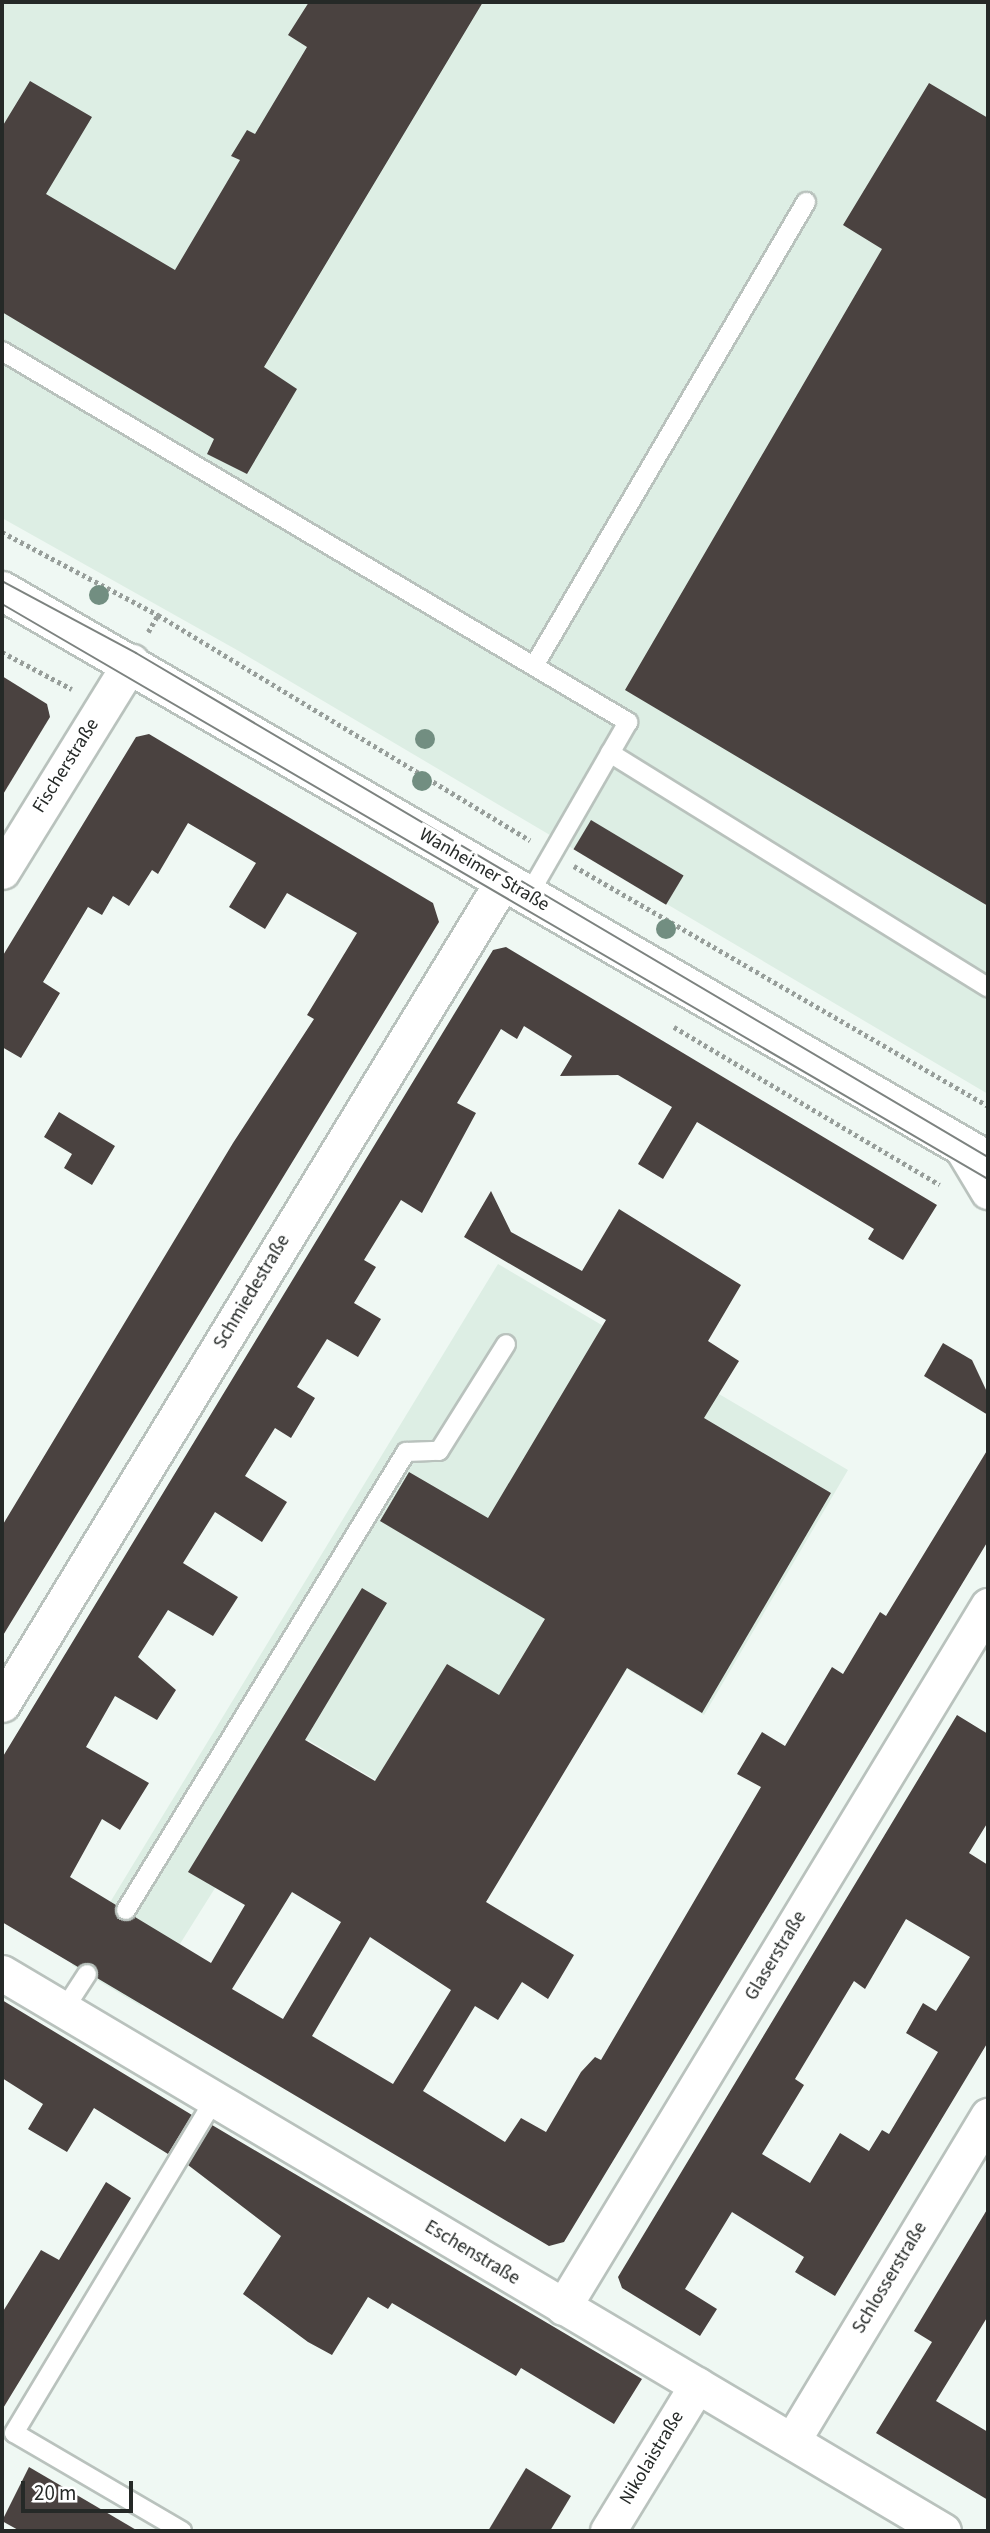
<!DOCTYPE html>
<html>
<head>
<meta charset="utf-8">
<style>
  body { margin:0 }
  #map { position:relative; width:990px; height:2533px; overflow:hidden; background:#eff8f3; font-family:"Source Sans 3",sans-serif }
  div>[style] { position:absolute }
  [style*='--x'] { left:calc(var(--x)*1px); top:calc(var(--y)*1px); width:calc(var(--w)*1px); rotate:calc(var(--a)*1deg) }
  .built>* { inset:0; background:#ddeee4 }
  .building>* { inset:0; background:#4a4240; transform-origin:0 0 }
  .path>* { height:4.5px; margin-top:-2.25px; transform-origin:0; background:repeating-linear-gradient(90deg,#979e9a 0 3.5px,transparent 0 7px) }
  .roads { filter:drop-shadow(2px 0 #b9c2bd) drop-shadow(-2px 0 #b9c2bd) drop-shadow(0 2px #b9c2bd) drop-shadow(0 -2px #b9c2bd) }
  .service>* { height:18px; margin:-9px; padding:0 9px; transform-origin:9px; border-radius:9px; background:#fff }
  .minor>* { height:35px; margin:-17.5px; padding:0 17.5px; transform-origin:17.5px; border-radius:17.5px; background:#fff }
  .tertiary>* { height:38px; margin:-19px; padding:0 19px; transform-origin:19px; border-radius:19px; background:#fff }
  .tram>* { height:2px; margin:-1px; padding:0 1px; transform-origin:1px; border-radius:1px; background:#7d8380 }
  .trees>* { width:20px; height:20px; margin:-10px; border-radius:50%; background:#728e81 }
  span { translate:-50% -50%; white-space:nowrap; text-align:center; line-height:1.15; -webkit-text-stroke:7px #fff; paint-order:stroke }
  .street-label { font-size:19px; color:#252927 }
  .frame { position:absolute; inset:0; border:4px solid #252927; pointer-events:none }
  .scale { position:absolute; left:21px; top:2481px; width:112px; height:32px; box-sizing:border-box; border:4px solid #252927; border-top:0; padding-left:9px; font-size:21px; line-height:24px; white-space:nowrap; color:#252927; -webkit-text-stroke:5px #fff; paint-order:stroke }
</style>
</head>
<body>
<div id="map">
  <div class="built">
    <div style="clip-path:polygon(2px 2px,988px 2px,988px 1094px,237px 650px,2px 518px)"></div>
    <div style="clip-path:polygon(498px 1264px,848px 1470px,704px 1715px,627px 1669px,510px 1859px,308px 1740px,141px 2006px,72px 1965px)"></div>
  </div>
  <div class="building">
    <div style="clip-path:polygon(309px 2px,483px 2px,264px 367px,297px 389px,247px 474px,207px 454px,214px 439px,2px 312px,2px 127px,30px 81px,92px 117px,46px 194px,175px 270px,240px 160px,231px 156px,247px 130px,255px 134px,307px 47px,288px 35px)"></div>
    <div style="clip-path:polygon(929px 83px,988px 118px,988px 906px,625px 690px,882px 249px,843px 225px)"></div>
    <div style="clip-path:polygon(2px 676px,47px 704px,50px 717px,2px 796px)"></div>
    <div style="clip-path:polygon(149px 734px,433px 903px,439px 922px,2px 1637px,2px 1526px,233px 1143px,314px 1019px,307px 1015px,357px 933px,287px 893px,265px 929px,229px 907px,256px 863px,188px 823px,158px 874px,152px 870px,129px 906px,113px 896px,102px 915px,88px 907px,43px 982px,60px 993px,21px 1058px,2px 1047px,2px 957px,136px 737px)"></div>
    <div style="left:591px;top:820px;width:108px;height:34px;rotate:31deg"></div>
    <div style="clip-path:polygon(evenodd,506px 947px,937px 1205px,903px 1260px,868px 1239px,874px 1229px,697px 1122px,663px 1179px,638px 1164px,672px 1107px,618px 1075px,560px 1076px,572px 1056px,524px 1026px,517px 1039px,501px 1029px,457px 1103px,476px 1113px,422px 1213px,401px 1200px,364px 1260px,376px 1267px,354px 1303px,381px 1319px,358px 1357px,327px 1339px,297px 1387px,315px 1398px,291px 1438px,275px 1428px,245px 1476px,287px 1502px,262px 1542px,215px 1512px,183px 1563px,238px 1597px,213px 1636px,168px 1610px,138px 1657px,176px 1690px,157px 1720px,115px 1696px,86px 1747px,149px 1783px,120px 1830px,102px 1819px,70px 1877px,116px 1905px,120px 1919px,135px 1917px,211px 1963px,245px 1905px,188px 1872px,362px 1588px,387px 1603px,305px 1740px,375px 1781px,447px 1664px,499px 1695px,545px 1619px,380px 1521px,409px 1472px,488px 1518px,606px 1320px,464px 1237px,491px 1191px,511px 1232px,582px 1271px,619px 1209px,741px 1285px,708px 1341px,739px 1361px,704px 1418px,831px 1493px,702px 1713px,627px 1668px,486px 1902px,574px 1955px,548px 1999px,522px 1982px,498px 2020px,475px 2006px,423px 2091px,505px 2142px,521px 2118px,546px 2132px,581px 2072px,595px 2057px,601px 2060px,761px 1787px,737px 1774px,762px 1732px,785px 1746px,832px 1667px,843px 1674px,880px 1612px,886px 1616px,988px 1449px,988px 1541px,564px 2242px,549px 2246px,97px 1978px,93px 1964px,78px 1967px,2px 1922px,2px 1758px,493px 950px,506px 947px,292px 1892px,341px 1922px,283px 2019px,232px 1989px,292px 1892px,506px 947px,370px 1937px,451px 1990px,393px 2084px,312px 2036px,370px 1937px)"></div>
    <div style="clip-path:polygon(59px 1112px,115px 1146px,92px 1185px,64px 1168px,72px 1154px,44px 1137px)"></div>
    <div style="clip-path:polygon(943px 1343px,972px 1360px,988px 1394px,988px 1415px,924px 1376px)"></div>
    <div style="clip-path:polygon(evenodd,957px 1715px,988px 1734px,988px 1822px,969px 1853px,988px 1865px,988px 2042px,835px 2296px,795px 2272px,804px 2257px,732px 2212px,685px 2289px,717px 2309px,700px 2336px,622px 2288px,618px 2277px,957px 1715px,906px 1919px,970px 1957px,936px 2011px,923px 2003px,906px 2033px,938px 2052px,889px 2134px,882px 2130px,869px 2151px,840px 2133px,810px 2183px,762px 2154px,804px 2085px,795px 2079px,854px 1981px,865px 1989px,906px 1919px)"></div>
    <div style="clip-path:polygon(2px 2000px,192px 2115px,168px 2154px,94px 2108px,67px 2152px,28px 2129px,43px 2104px,2px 2078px)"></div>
    <div style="clip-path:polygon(212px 2125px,642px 2379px,614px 2424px,521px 2368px,516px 2376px,392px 2303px,388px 2309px,368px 2297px,332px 2355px,308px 2342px,243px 2294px,281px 2236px,188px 2165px)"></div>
    <div style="clip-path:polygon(106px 2182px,131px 2198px,2px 2410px,2px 2313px,41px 2250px,59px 2260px)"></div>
    <div style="clip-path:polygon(988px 2208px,988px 2316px,936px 2401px,988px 2432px,988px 2500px,876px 2433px,932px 2342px,914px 2331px)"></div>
    <div style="clip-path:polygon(29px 2467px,87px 2501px,138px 2531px,20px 2531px,2px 2521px)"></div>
    <div style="clip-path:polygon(526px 2468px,571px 2496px,550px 2531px,488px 2531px)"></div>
  </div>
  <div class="path">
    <div style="--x:2;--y:532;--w:177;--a:28"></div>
    <div style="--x:158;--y:615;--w:435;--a:31.2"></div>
    <div style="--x:148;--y:632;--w:20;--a:-60"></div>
    <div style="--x:2;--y:652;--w:79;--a:27.9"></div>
    <div style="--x:574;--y:866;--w:479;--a:30.1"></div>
    <div style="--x:674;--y:1027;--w:309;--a:30.7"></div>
  </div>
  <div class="roads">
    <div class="service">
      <div style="--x:2;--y:351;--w:728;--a:30.65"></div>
      <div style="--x:628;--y:722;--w:201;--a:119.9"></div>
      <div style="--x:534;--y:666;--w:538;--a:-59.62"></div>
      <div style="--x:610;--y:753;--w:445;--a:31.8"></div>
      <div style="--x:126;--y:1910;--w:537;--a:-58.56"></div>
      <div style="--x:406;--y:1452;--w:33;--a:-2"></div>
      <div style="--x:439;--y:1451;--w:126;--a:-57.9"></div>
      <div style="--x:63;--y:2011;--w:44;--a:-57"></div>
      <div style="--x:182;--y:2531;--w:194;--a:-149.7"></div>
      <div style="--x:14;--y:2433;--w:388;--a:-59"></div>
    </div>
    <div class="minor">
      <div style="--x:2;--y:871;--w:246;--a:-58.3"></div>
      <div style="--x:964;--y:1151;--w:47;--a:59"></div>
      <div style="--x:2;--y:1704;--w:963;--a:-58.67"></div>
      <div style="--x:2;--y:1973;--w:1094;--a:30.67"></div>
      <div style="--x:563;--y:2307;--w:820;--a:-58.77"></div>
      <div style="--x:792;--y:2441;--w:380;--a:-58.9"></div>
      <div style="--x:608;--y:2531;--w:171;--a:-58.6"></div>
    </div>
    <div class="tertiary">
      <div style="--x:2;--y:591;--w:1139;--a:30.03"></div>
    </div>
  </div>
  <div class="tram">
    <div style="--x:2;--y:581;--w:152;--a:28.2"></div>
    <div style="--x:136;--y:653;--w:990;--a:30.61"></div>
    <div style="--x:2;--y:604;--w:1141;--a:30.25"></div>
  </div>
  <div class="trees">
    <div style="left:99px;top:595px"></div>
    <div style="left:425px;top:739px"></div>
    <div style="left:422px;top:781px"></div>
    <div style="left:666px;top:929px"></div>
  </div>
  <div class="street-label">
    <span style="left:66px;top:766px;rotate:-58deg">Fischerstraße</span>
    <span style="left:484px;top:870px;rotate:30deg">Wanheimer Straße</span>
    <span style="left:252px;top:1292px;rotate:-59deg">Schmiedestraße</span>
    <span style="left:776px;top:1956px;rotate:-59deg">Glaserstraße</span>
    <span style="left:472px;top:2253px;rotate:31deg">Eschenstraße</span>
    <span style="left:890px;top:2278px;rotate:-59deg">Schlosserstraße</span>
    <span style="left:652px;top:2458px;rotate:-59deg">Nikolaistraße</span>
  </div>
  <div class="frame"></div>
  <div class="scale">20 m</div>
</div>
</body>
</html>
